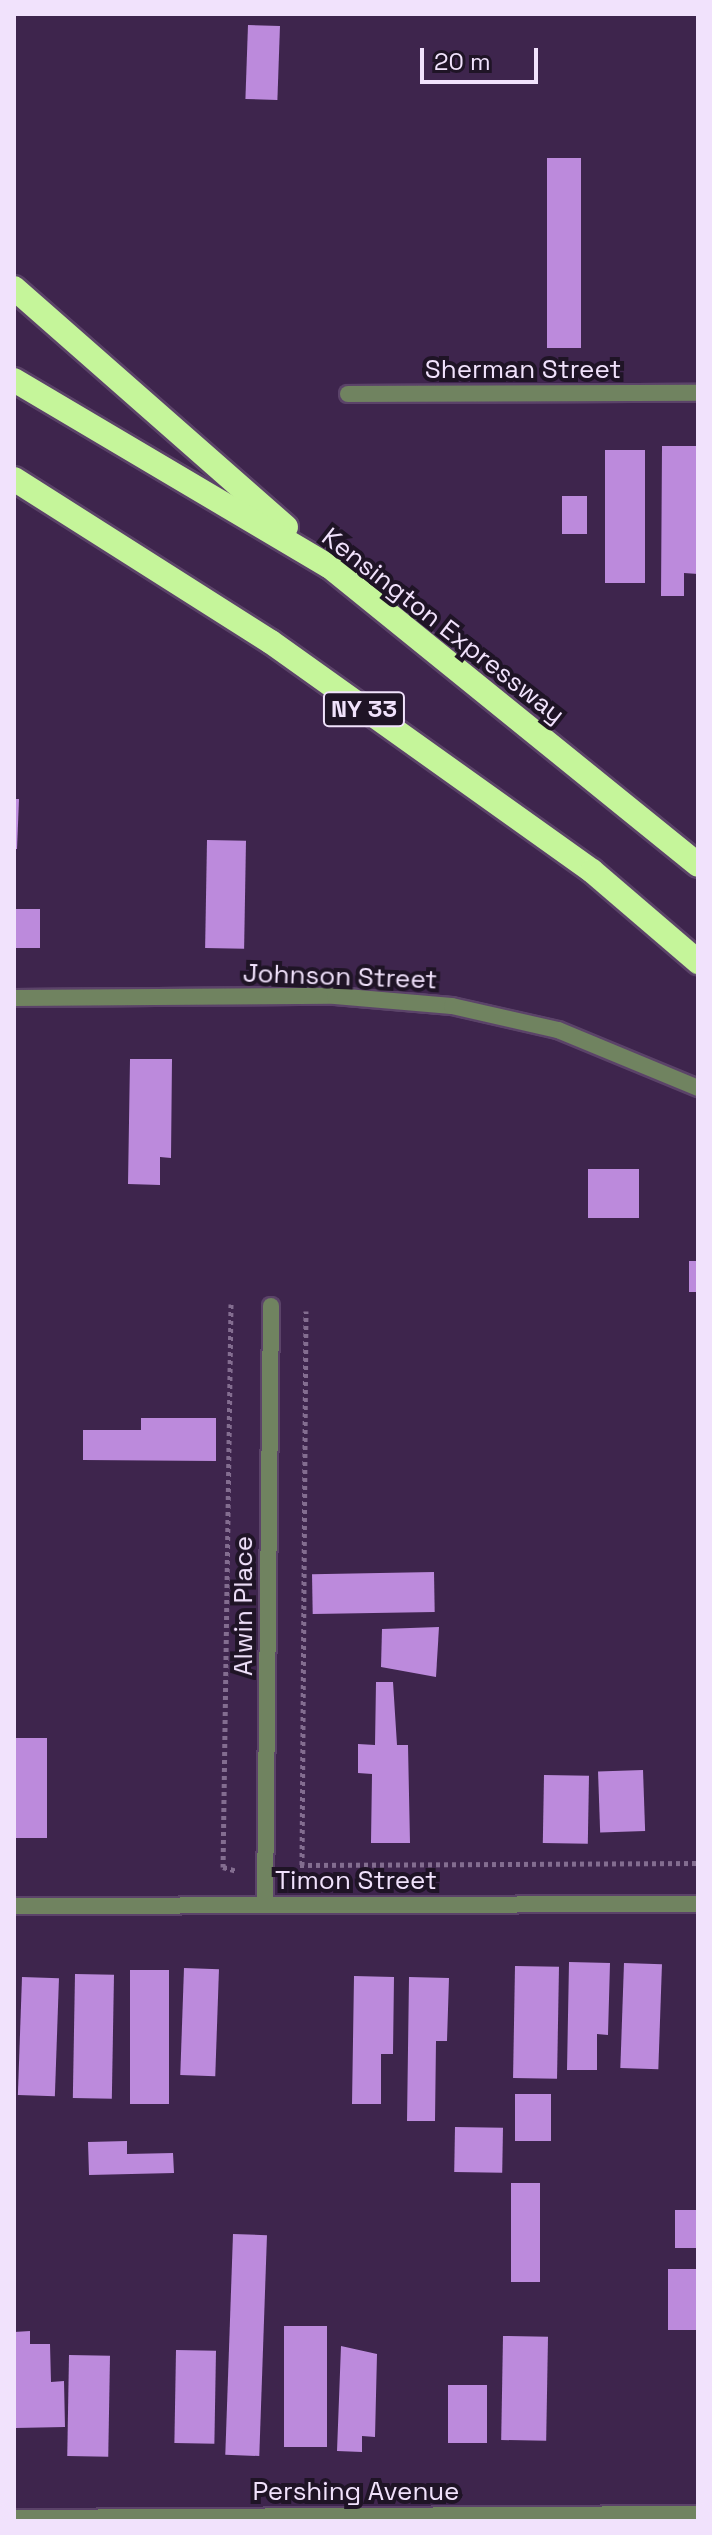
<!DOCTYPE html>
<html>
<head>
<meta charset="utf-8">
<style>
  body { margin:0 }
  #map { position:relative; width:712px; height:2535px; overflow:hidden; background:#3e254d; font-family:"Space Grotesk",sans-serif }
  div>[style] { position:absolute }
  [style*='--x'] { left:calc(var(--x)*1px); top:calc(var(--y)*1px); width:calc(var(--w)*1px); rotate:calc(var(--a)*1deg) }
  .building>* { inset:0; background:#bc8adc; transform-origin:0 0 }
  .path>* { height:5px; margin-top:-2.5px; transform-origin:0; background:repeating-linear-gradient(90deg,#836d90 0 4px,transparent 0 8px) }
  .roads { filter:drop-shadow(2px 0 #5b4369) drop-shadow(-2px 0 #5b4369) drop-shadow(0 2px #5b4369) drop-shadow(0 -2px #5b4369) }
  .minor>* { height:16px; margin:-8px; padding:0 8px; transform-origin:8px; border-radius:8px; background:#708360 }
  .motorway>* { height:24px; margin:-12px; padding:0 12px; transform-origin:12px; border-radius:12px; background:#c5f59a }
  span { translate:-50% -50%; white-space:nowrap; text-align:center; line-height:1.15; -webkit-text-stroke:8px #1f1426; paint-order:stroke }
  .shield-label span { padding:2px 6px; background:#1f1426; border:2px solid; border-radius:6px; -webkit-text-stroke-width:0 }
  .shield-label { font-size:24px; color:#f1e2fc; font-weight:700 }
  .street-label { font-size:26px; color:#f1e2fc }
  .frame { position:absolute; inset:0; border:16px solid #f1e2fc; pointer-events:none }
  .scale { position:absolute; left:420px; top:48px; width:118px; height:36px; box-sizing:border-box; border:4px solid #f1e2fc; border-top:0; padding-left:10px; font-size:24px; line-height:28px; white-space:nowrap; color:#f1e2fc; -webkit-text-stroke:6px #1f1426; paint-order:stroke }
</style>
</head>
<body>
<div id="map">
  <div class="building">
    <div style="left:248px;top:25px;width:32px;height:74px;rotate:2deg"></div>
    <div style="left:547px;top:158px;width:34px;height:190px"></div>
    <div style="clip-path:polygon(662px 446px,698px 446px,698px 574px,684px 573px,684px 596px,661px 596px)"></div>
    <div style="left:605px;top:450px;width:40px;height:133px"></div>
    <div style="left:562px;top:496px;width:25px;height:38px"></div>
    <div style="clip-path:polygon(14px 799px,19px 799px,17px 849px,14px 849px)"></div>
    <div style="left:207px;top:840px;width:39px;height:108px;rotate:1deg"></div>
    <div style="left:14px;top:909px;width:26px;height:39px"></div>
    <div style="clip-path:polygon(130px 1059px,172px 1059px,171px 1158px,160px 1157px,160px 1185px,128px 1184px)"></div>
    <div style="left:639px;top:1169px;width:49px;height:51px;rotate:90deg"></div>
    <div style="left:689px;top:1261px;width:9px;height:31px"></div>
    <div style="clip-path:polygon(141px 1418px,216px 1418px,216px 1461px,83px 1460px,83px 1430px,141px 1430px)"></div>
    <div style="left:434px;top:1572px;width:40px;height:122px;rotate:89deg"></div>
    <div style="clip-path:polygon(439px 1627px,436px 1677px,381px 1667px,382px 1629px)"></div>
    <div style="clip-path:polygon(376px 1682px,393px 1682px,397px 1745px,408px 1745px,410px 1843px,371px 1843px,372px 1774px,358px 1773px,358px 1744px,375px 1745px)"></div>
    <div style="left:14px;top:1738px;width:33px;height:100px"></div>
    <div style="left:643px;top:1770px;width:61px;height:45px;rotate:88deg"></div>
    <div style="left:544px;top:1775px;width:45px;height:68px;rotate:1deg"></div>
    <div style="clip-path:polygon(569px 1962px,610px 1963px,608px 2035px,597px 2034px,597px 2070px,567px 2070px)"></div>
    <div style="left:624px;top:1963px;width:38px;height:105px;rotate:2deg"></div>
    <div style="left:515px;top:1966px;width:44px;height:112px;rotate:1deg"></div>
    <div style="left:184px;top:1968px;width:35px;height:107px;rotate:2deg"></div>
    <div style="left:130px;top:1970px;width:39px;height:134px"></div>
    <div style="left:75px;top:1974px;width:39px;height:124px;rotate:1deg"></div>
    <div style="clip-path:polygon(354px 1976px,394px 1977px,393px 2054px,381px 2054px,381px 2104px,352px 2104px)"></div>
    <div style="left:22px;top:1977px;width:37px;height:118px;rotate:2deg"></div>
    <div style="clip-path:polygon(409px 1977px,449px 1978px,447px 2041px,436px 2041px,435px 2121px,407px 2121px)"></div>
    <div style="left:515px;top:2094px;width:36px;height:47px"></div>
    <div style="left:455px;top:2127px;width:48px;height:45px;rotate:1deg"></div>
    <div style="clip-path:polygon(127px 2141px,127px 2154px,173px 2153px,174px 2173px,89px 2175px,88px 2142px)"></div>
    <div style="left:511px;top:2183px;width:29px;height:99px"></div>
    <div style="left:675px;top:2210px;width:23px;height:38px"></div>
    <div style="left:233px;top:2234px;width:34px;height:221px;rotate:2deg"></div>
    <div style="left:668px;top:2269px;width:30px;height:61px"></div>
    <div style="left:284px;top:2326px;width:43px;height:121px"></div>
    <div style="clip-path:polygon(30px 2331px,30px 2344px,50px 2344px,51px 2382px,64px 2381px,65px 2427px,15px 2428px,14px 2332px)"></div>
    <div style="left:503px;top:2336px;width:45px;height:104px;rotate:1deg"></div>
    <div style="clip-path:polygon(341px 2346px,377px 2354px,375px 2437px,362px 2436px,362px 2452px,337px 2451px)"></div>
    <div style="left:176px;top:2350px;width:40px;height:93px;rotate:1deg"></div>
    <div style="left:69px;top:2355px;width:41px;height:101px;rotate:1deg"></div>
    <div style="left:448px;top:2385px;width:39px;height:58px"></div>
  </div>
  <div class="path">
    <div style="--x:231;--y:1304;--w:563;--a:90.81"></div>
    <div style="--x:223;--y:1867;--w:15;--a:16"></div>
    <div style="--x:300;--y:1865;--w:398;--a:-0.3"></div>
    <div style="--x:302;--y:1865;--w:554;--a:-89.59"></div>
  </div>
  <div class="roads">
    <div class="minor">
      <div style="--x:348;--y:394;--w:350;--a:-0.2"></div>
      <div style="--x:14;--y:998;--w:321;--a:-0.4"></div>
      <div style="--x:335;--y:996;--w:117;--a:4.9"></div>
      <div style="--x:452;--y:1006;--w:109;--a:12.8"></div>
      <div style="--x:558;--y:1030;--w:152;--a:22.5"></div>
      <div style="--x:265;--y:1905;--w:599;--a:-89.43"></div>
      <div style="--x:14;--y:1906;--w:684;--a:-0.17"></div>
      <div style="--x:14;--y:2518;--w:684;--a:-0.34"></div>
    </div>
    <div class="motorway">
      <div style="--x:14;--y:288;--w:362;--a:41.3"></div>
      <div style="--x:14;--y:380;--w:366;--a:30.6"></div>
      <div style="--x:329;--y:566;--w:475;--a:39"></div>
      <div style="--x:14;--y:479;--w:304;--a:32.4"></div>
      <div style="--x:271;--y:642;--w:394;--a:35.5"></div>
      <div style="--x:592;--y:871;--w:140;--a:40.6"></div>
    </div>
  </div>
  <div class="shield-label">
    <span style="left:364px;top:709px">NY 33</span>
  </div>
  <div class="street-label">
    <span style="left:523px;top:370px">Sherman Street</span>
    <span style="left:443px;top:626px;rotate:38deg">Kensington Expressway</span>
    <span style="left:340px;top:977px;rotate:2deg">Johnson Street</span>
    <span style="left:244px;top:1606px;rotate:-90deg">Alwin Place</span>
    <span style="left:356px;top:1881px">Timon Street</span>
    <span style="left:356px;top:2492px">Pershing Avenue</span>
  </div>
  <div class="frame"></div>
  <div class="scale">20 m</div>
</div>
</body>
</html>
